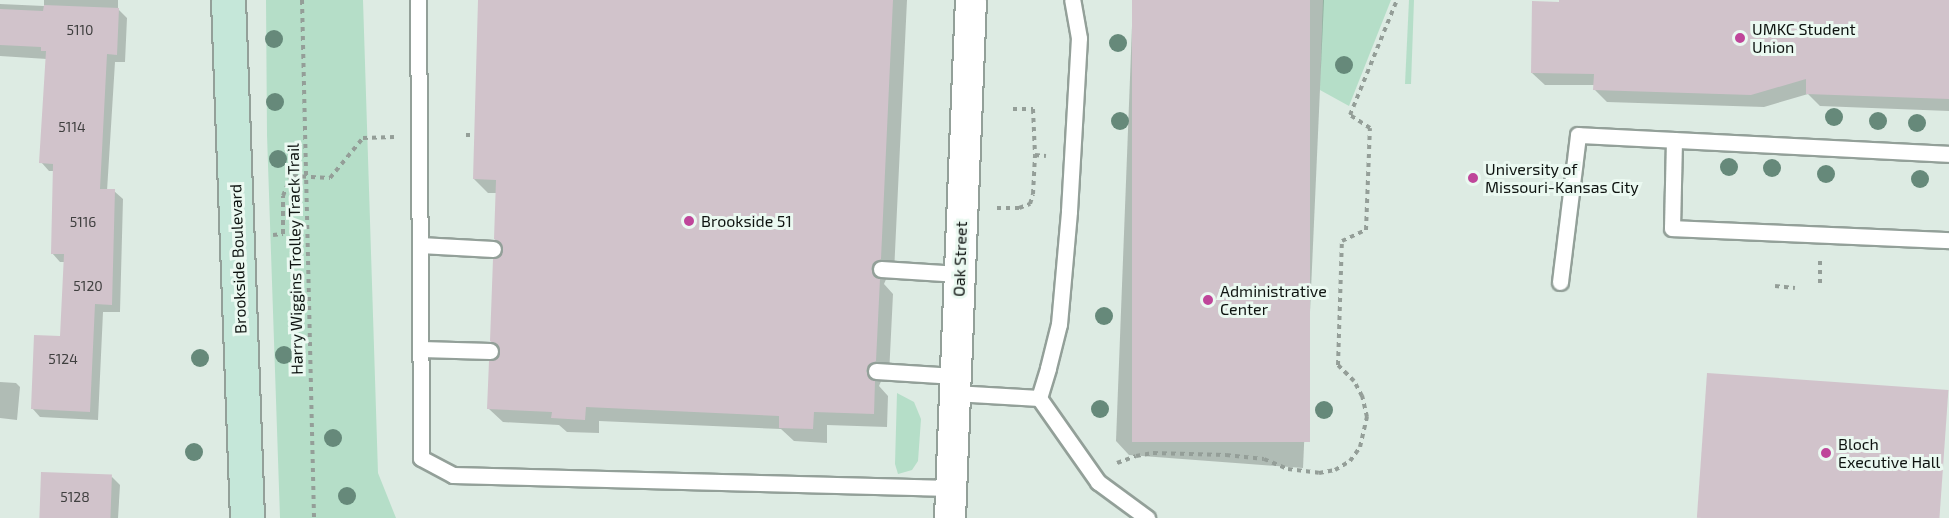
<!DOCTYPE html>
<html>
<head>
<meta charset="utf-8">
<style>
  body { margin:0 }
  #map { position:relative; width:1949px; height:518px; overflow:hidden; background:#ddebe3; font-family:"Exo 2",sans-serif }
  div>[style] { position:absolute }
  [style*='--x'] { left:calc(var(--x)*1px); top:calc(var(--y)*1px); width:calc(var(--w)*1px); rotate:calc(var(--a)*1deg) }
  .green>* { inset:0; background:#b5dec8 }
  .shadow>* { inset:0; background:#0003 }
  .building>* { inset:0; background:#d1c3cb; transform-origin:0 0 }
  .path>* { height:4px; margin-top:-2px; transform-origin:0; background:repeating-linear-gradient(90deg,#949e98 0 4.5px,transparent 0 9px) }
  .roads { filter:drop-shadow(2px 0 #93a099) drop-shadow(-2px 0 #93a099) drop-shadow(0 2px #93a099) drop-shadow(0 -2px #93a099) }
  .lane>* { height:15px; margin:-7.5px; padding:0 7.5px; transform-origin:7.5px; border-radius:7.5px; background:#fff }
  .street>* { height:30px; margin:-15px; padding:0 15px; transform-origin:15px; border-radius:15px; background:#fff }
  .secondary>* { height:33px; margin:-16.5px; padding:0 16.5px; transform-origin:16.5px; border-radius:16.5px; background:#c5e7d9 }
  .trees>* { width:18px; height:18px; margin:-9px; border-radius:50%; background:#66897a }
  .dots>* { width:16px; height:16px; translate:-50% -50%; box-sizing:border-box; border:3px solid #ebf9f1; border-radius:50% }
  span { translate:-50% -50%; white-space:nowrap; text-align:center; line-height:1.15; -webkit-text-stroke:6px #ebf9f1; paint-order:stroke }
  .number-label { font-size:14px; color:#3f3f3f }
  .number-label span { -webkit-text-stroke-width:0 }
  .poi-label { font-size:16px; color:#0e1310 }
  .left { translate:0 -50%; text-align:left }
  .street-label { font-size:16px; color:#0e1310 }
</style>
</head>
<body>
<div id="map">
  <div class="green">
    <div style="clip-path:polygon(266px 0,363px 0,378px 473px,396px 518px,280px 518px,267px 135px)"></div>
    <div style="clip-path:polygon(1323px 0,1391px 0,1349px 106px,1320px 90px)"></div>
    <div style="clip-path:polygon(1409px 0,1414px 0,1411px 84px,1405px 84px)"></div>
    <div style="clip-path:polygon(897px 393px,914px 402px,921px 419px,918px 461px,912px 470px,898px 474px,895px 464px)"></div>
  </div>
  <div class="shadow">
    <div style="clip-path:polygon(44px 0,118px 0,118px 9px,127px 18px,125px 62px,115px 62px,107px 191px,114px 191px,123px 199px,120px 312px,103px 312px,98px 420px,40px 417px,32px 408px,62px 338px,65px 262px,60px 262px,52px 253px,54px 171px,49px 171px,41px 162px,47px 59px,0 56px,0 4px,44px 6px)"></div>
    <div style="clip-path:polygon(479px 0,907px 0,894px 273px,887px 277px,884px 284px,893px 294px,889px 375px,882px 379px,879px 386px,888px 396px,887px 427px,827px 425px,827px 443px,794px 441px,781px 429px,599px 421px,599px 433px,567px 432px,559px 425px,503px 422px,489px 409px,496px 361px,501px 352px,492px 341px,504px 249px,495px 239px,497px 193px,488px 193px,474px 179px)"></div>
    <div style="clip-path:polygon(1133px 0,1324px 0,1303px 468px,1129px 455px,1116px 441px)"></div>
    <div style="clip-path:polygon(1560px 0,1949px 0,1949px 111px,1820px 106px,1808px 94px,1764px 107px,1607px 102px,1595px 90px,1595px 85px,1545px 85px,1532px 73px)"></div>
    <div style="clip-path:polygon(0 382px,16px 383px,20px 387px,17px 420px,0 418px)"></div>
    <div style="clip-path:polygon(112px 477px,120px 485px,118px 518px,40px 518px)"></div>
  </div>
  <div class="building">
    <div style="clip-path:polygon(478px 0,893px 0,881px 259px,873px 263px,871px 269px,875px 277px,880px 279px,876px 361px,868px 365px,866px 371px,870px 379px,875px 381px,874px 414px,814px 412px,813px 429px,779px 428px,779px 416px,586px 407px,585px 420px,551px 418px,552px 412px,487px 409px,489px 361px,495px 359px,500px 352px,498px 346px,490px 341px,493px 259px,501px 255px,503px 249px,499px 241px,494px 239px,496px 180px,473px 179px)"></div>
    <div style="left:1132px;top:0;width:178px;height:442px"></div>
    <div style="clip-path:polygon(1559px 0,1949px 0,1949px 99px,1806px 94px,1806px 79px,1751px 95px,1593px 90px,1594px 74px,1531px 73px,1532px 1px,1559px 2px)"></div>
    <div style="clip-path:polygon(44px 5px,119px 8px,117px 55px,107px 54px,100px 189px,115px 189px,112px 305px,95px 304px,90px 412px,31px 409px,34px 335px,60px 336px,64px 254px,51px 254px,53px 164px,39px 163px,46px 51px,41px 51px,41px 47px,0 45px,0 9px,43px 11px)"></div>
    <div style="left:1707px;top:373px;width:242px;height:145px;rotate:4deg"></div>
    <div style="left:41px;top:472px;width:71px;height:46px;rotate:2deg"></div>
  </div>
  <div class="path">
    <div style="--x:302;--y:0;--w:518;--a:88.67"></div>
    <div style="--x:1013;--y:109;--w:20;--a:0"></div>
    <div style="--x:1033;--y:109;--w:46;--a:87.5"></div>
    <div style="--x:466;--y:135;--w:8;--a:0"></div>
    <div style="--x:997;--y:208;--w:22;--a:0"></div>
    <div style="--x:1019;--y:208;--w:12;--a:-20"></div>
    <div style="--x:1030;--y:204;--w:10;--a:-73"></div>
    <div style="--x:1033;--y:194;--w:39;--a:-87"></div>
    <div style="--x:1035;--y:155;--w:11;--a:5"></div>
    <div style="--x:273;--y:235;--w:10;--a:-6"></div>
    <div style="--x:283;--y:234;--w:38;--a:-90"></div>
    <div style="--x:283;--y:196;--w:17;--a:-69"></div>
    <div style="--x:289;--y:180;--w:6;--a:-45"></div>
    <div style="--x:293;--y:176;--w:37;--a:3"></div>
    <div style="--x:330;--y:178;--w:52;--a:-50.5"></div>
    <div style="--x:363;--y:138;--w:31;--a:-2"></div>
    <div style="--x:1820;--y:261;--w:26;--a:90"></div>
    <div style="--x:1775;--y:286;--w:20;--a:6"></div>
    <div style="--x:1117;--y:463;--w:20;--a:-20"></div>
    <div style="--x:1136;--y:456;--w:17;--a:-10"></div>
    <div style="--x:1153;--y:453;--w:73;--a:1.6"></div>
    <div style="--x:1226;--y:455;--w:38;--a:6"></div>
    <div style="--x:1264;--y:459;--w:26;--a:23"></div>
    <div style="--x:1288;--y:469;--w:31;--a:7"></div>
    <div style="--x:1319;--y:473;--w:16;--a:-11"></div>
    <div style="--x:1335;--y:470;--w:17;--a:-31"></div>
    <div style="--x:1350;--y:461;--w:17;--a:-54"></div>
    <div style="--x:1360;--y:447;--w:31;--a:-77"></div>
    <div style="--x:1367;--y:417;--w:22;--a:-103"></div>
    <div style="--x:1362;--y:396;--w:17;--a:-118"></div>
    <div style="--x:1354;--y:381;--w:23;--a:-135"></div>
    <div style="--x:1338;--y:365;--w:124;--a:-88.2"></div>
    <div style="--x:1342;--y:241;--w:26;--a:-25"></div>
    <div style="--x:1366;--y:230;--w:102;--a:-87.8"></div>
    <div style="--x:1370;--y:128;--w:24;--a:-147"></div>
    <div style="--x:1350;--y:115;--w:124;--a:-67.8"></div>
  </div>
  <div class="roads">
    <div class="lane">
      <div style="--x:418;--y:0;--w:458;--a:89.6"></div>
      <div style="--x:421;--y:458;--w:36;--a:28"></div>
      <div style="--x:453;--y:475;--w:498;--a:1.5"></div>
      <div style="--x:1674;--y:140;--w:88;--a:91.3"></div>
      <div style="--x:1672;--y:228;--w:277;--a:2.5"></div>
      <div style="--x:420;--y:245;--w:73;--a:3.1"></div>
      <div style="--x:881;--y:269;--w:78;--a:3.7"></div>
      <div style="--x:1560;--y:282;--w:148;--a:-83"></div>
      <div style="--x:1578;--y:135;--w:371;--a:2.9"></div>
      <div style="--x:421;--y:349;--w:69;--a:1.7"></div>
      <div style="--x:876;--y:371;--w:79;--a:3.6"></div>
      <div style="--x:954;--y:393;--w:85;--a:3.4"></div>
      <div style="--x:1039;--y:398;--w:31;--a:-73"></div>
      <div style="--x:1048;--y:368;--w:45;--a:-76"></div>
      <div style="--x:1059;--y:324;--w:113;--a:-84.9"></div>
      <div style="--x:1069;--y:211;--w:173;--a:-86.7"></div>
      <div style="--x:1079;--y:38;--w:39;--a:-100"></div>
      <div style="--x:1039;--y:398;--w:103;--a:54.9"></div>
      <div style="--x:1098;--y:482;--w:61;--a:36.3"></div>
    </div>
    <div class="street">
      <div style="--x:950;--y:518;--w:518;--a:-87.68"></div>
    </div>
    <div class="secondary">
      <div style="--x:228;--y:0;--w:518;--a:87.9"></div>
    </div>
  </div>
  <div class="trees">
    <div style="left:274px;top:39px"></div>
    <div style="left:1118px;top:43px"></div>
    <div style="left:1344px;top:65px"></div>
    <div style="left:275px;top:102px"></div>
    <div style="left:1834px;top:117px"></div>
    <div style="left:1120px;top:121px"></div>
    <div style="left:1878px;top:121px"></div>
    <div style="left:1917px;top:123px"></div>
    <div style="left:278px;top:159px"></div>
    <div style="left:1729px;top:167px"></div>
    <div style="left:1772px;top:168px"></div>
    <div style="left:1826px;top:174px"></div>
    <div style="left:1920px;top:179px"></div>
    <div style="left:1104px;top:316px"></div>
    <div style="left:284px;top:355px"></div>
    <div style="left:200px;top:358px"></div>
    <div style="left:1100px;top:409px"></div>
    <div style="left:1324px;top:410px"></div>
    <div style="left:333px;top:438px"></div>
    <div style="left:194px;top:452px"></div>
    <div style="left:347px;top:496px"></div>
  </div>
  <div class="dots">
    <div style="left:1740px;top:38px;background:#bf469a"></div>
    <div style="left:1473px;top:178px;background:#bf469a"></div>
    <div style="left:689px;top:221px;background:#bf469a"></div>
    <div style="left:1208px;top:300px;background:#bf469a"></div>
    <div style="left:1826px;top:453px;background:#bf469a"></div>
  </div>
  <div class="number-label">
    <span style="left:80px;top:30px">5110</span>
    <span style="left:72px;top:127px">5114</span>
    <span style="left:83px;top:222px">5116</span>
    <span style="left:88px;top:286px">5120</span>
    <span style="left:63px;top:359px">5124</span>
    <span style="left:75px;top:497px">5128</span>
  </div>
  <div class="poi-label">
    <span class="left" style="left:1752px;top:38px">UMKC Student<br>Union</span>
    <span class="left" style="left:1485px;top:178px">University of<br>Missouri-Kansas City</span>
    <span class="left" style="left:701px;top:221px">Brookside 51</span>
    <span class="left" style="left:1220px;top:300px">Administrative<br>Center</span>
    <span class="left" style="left:1838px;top:453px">Bloch<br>Executive Hall</span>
  </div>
  <div class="street-label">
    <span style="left:238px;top:259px;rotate:-92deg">Brookside Boulevard</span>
    <span style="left:295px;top:259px;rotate:-91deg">Harry Wiggins Trolley Track Trail</span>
    <span style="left:960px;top:259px;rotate:-88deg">Oak Street</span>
  </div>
</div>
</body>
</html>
